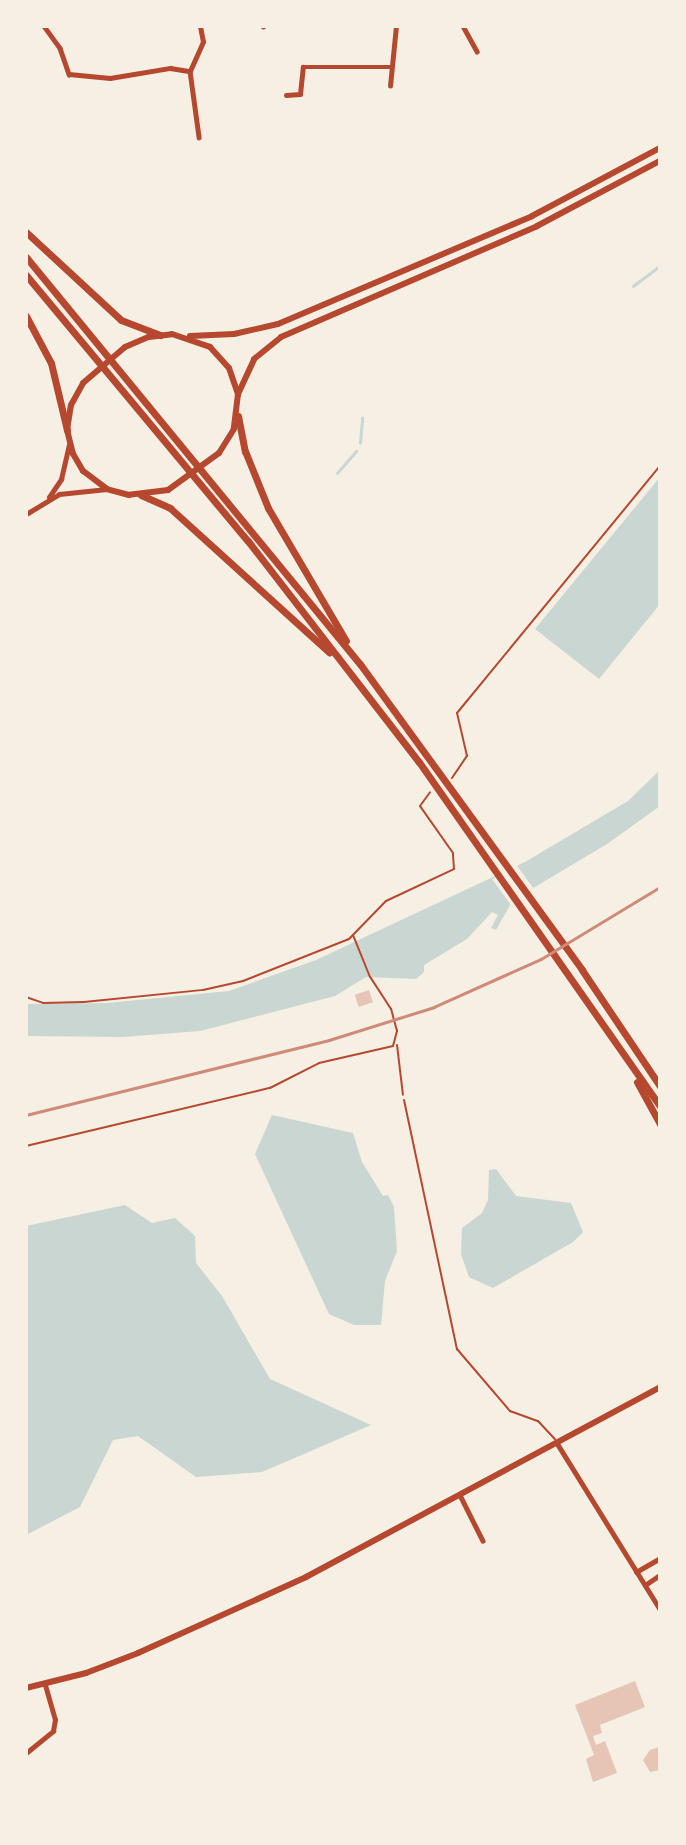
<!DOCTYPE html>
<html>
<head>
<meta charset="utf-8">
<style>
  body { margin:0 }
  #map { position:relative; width:686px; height:1845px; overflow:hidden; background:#f6efe4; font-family:"Crimson Pro",serif }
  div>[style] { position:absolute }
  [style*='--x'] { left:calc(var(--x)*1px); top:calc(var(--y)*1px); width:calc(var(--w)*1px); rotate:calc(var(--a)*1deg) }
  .water>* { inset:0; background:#c9d6d2 }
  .pier>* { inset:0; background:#f6efe4; transform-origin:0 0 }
  .stream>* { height:2.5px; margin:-1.25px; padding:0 1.25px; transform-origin:1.25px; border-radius:1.25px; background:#c9d6d2 }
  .building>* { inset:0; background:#e6c5b7; transform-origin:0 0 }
  .path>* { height:2px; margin:-1px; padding:0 1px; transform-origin:1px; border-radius:1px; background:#b5482f }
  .service>* { height:2px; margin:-1px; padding:0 1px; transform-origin:1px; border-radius:1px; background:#b5482f }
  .minor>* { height:4.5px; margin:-2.25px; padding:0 2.25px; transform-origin:2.25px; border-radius:2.25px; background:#b5482f }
  .tertiary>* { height:5px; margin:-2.5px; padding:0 2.5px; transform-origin:2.5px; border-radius:2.5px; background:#b5482f }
  .primary>* { height:6px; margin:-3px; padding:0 3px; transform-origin:3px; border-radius:3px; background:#b5482f }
  .trunk>* { height:7px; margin:-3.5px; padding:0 3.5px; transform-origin:3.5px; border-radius:3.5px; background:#b5482f }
  .rail>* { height:2.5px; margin:-1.25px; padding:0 1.25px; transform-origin:1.25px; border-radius:1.25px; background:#cf8b77 }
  span { translate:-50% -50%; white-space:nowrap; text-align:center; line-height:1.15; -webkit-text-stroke:5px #f6efe4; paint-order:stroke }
  .frame { position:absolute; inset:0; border:28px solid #f6efe4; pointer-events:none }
</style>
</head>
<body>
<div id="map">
  <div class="water">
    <div style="clip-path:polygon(660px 477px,660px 604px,599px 679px,535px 629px)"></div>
    <div style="clip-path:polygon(660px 770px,660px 806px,607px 844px,513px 900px,496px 930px,491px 928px,498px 915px,492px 912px,467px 939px,424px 965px,424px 972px,416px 979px,366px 977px,335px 996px,200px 1031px,123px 1037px,26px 1036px,26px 1004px,107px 1003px,229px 991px,316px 960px,525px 862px,628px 801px)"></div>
    <div style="clip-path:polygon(272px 1115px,353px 1133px,362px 1162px,383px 1196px,388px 1195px,394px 1207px,397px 1251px,385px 1281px,381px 1325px,354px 1325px,329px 1314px,255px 1154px)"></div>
    <div style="clip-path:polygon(496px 1169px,516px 1196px,571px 1203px,583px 1232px,573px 1242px,493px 1288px,469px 1277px,461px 1254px,462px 1228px,482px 1213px,488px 1200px,489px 1170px)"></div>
    <div style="clip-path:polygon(125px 1205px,152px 1223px,175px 1218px,195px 1236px,196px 1263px,222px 1296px,270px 1379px,371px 1425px,262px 1472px,196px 1477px,138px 1436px,113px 1440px,80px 1507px,26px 1535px,26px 1226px)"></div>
  </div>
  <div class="pier">
    <div style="left:515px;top:863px;width:34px;height:28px;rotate:54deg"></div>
  </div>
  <div class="stream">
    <div style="--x:633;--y:286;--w:34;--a:-37"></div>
    <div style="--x:360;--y:443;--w:25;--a:-85"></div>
    <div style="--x:337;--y:473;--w:29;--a:-49"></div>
  </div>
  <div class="building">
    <div style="left:369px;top:990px;width:13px;height:15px;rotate:72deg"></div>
    <div style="clip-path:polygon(635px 1681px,645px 1707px,600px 1725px,602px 1733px,593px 1736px,596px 1745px,605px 1741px,617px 1773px,593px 1782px,586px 1759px,594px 1755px,575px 1705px)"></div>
    <div style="clip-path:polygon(659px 1747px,660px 1770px,650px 1772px,643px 1760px,650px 1750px)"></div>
  </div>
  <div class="path">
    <div style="--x:452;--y:778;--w:27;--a:-56"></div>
    <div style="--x:467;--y:756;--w:44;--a:-103.1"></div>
    <div style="--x:457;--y:713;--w:320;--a:-50.6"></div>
    <div style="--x:26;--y:997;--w:18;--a:19"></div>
    <div style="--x:43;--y:1003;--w:41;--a:-1.4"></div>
    <div style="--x:84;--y:1002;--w:120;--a:-5.8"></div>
    <div style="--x:203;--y:990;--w:41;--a:-12.7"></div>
    <div style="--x:243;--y:981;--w:114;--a:-21.6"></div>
    <div style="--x:349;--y:939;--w:53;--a:-45.8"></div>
    <div style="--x:386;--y:901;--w:75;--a:-25.2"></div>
    <div style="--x:454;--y:869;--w:16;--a:-94"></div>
    <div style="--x:453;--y:853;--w:57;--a:-125.1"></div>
    <div style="--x:420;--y:806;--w:17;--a:-54"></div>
    <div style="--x:397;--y:1045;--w:50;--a:83.2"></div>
    <div style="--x:26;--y:1146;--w:251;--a:-13.4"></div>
    <div style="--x:270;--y:1088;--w:55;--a:-27"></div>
    <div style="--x:319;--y:1063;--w:76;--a:-12.9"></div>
    <div style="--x:393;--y:1046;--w:16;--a:-75"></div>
    <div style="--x:397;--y:1031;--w:23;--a:-105"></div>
    <div style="--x:391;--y:1009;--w:38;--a:-123"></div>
    <div style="--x:370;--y:977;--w:45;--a:-112"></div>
  </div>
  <div class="service">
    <div style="--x:404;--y:1100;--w:255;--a:78"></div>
    <div style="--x:457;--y:1349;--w:82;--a:49.5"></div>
    <div style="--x:510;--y:1411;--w:30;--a:20"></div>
    <div style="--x:538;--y:1421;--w:25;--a:47"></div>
  </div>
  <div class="minor">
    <div style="--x:44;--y:26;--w:27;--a:54"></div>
    <div style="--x:60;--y:48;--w:28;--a:71"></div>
    <div style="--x:69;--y:74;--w:41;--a:5.6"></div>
    <div style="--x:110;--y:78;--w:61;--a:-9.5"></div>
    <div style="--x:170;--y:68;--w:20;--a:9"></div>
    <div style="--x:190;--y:71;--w:32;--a:-66"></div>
    <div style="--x:203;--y:42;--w:16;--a:-101"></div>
    <div style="--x:463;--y:26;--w:29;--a:61"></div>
    <div style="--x:263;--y:27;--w:1;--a:-90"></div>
    <div style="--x:190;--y:71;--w:67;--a:82.2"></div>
    <div style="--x:390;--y:86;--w:60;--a:-84.3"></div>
    <div style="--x:286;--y:95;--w:14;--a:-4"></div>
    <div style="--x:300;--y:94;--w:27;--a:-84"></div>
    <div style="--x:303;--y:67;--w:88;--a:0"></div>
    <div style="--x:557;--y:1443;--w:195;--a:58.2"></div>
    <div style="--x:460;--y:1495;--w:51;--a:63.4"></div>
    <div style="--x:636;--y:1572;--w:28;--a:-30"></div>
    <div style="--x:645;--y:1585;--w:18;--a:-34"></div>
    <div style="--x:26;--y:1753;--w:35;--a:-39"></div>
    <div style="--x:53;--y:1731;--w:11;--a:-80"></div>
    <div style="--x:55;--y:1720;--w:36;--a:-106"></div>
  </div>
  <div class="tertiary">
    <div style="--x:49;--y:497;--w:22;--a:-56"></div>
    <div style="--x:61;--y:479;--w:35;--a:-77"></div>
    <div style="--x:26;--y:514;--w:39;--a:-31"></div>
    <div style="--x:59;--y:494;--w:48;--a:-5.9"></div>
  </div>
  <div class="primary">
    <div style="--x:172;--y:334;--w:40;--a:18.9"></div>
    <div style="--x:210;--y:347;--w:28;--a:48"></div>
    <div style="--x:229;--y:368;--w:28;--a:71"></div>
    <div style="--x:238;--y:394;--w:35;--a:97"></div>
    <div style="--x:234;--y:429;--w:28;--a:122"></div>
    <div style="--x:219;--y:453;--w:63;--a:144"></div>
    <div style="--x:168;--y:490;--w:39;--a:173"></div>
    <div style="--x:129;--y:495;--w:23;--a:-165"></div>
    <div style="--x:107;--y:489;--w:30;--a:-143"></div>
    <div style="--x:83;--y:471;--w:20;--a:-120"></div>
    <div style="--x:73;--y:454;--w:25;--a:-104"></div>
    <div style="--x:67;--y:430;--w:25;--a:-81"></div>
    <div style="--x:71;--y:405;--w:25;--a:-61"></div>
    <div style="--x:83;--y:383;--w:55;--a:-40.6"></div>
    <div style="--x:125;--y:347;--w:26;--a:-23"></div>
    <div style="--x:149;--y:337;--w:23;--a:-7"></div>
    <div style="--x:190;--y:336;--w:44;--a:-2.6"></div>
    <div style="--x:234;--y:334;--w:45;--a:-12.8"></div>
    <div style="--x:278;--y:324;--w:276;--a:-23"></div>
    <div style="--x:532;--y:216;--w:145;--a:-28"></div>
    <div style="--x:238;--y:394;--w:38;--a:-65"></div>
    <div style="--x:254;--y:359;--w:35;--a:-39"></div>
    <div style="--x:281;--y:337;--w:279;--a:-23.4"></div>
    <div style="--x:537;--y:226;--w:139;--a:-27.9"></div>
    <div style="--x:26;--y:1688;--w:62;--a:-14"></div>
    <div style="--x:86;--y:1673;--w:56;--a:-21"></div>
    <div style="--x:138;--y:1653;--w:184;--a:-24.3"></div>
    <div style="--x:306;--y:1577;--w:402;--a:-28.2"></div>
  </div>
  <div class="trunk">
    <div style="--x:26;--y:232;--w:129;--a:42.8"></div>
    <div style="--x:121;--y:320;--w:42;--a:21"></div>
    <div style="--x:26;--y:257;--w:527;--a:50.63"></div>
    <div style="--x:360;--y:664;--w:378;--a:54"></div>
    <div style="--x:582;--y:970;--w:140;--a:56.1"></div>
    <div style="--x:26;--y:275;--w:346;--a:50.2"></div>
    <div style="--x:248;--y:541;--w:279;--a:52.3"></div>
    <div style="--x:419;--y:762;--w:420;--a:55"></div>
    <div style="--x:26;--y:316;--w:53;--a:62"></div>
    <div style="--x:51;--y:363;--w:69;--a:76.6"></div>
    <div style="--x:238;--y:416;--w:36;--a:79"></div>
    <div style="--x:245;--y:451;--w:61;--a:68"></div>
    <div style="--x:268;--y:508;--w:154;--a:59.6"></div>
    <div style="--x:141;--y:495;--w:32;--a:24"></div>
    <div style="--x:170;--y:508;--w:215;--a:42.2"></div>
    <div style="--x:637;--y:1082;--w:48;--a:61.3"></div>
  </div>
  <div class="rail">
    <div style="--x:26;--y:1115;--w:312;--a:-13.9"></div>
    <div style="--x:329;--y:1040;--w:110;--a:-17.4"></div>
    <div style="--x:434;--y:1007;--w:117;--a:-24.2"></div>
    <div style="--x:541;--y:959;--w:139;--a:-31.2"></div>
  </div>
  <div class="frame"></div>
</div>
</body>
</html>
